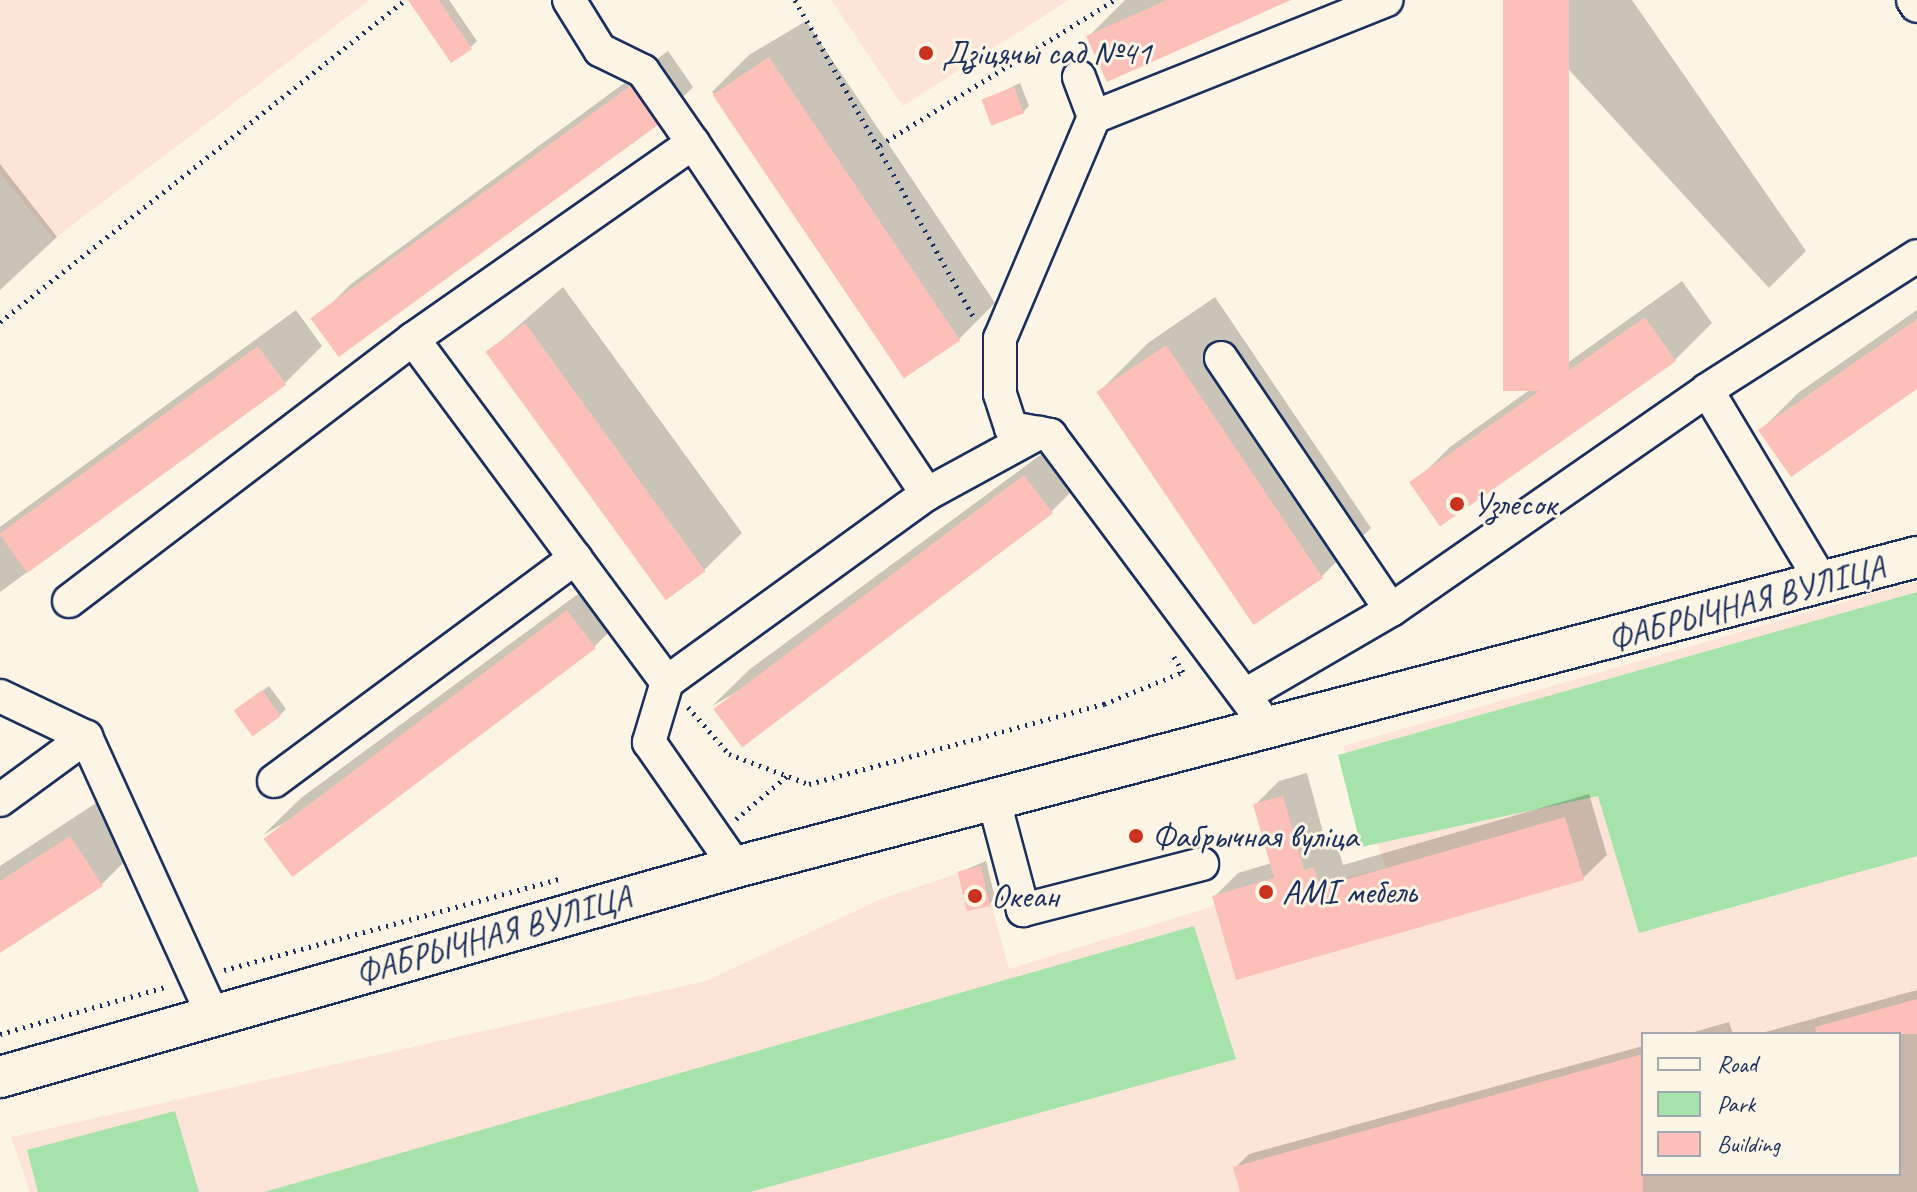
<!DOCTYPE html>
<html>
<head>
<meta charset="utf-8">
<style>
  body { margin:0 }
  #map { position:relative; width:1917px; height:1192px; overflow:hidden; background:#fcf5e5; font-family:Caveat,sans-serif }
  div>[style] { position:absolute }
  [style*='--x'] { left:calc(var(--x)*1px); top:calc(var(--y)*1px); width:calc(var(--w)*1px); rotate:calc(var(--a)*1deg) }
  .built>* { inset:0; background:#fce5d8 }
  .green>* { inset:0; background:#a5e3ab }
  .shadow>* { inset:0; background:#0003 }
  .building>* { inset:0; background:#fcc0b8; transform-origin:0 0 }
  .path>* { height:5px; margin-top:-2.5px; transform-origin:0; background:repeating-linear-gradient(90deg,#1b2f5e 0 2px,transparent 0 8px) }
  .roads { filter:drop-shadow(2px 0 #1b2f5e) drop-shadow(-2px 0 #1b2f5e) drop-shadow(0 2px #1b2f5e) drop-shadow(0 -2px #1b2f5e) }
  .minor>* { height:32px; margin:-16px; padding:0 16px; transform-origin:16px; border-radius:16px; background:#fcf5e5 }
  .major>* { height:40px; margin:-20px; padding:0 20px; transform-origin:20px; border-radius:20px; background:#fcf5e5 }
  .dots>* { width:22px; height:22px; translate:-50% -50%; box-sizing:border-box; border:4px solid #fcf5e5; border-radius:50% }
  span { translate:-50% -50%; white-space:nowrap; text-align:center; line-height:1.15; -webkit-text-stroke:6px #fcf5e5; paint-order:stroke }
  .poi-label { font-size:34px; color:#1b2f5e }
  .left { translate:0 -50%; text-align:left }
  .street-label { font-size:34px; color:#1b2f5e }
  .legend { position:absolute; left:1641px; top:1032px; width:260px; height:144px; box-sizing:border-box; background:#fcf5e5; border:2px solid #a2a6af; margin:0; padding:10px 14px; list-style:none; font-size:24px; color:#1b2f5e }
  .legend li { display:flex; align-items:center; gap:16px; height:40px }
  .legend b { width:40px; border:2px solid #a2a6af }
</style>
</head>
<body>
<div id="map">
  <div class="built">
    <div style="clip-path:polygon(0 0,370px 0,54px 239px,0 173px)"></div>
    <div style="clip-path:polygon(831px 0,1069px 0,903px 106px)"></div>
    <div style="clip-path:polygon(evenodd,1917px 581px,1917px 1192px,30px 1192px,11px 1137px,706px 981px,881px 899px,981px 866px,1009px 969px,1214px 906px,1386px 868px,1343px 746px,1917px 581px,1643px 1034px,1899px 1034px,1899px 1174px,1643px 1174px,1643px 1034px)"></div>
  </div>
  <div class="green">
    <div style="clip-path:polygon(1917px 592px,1917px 856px,1639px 933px,1598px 796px,1361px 847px,1338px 755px)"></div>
    <div style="clip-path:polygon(1194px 926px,1236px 1059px,750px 1192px,264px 1192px)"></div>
    <div style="clip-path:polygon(175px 1111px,199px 1192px,38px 1192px,27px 1150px)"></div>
  </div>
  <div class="shadow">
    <div style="clip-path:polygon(416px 0,449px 0,477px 41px,471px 47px)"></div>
    <div style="clip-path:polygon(1125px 0,1286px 0,1089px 36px)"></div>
    <div style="clip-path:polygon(1505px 0,1632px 0,1806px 251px,1769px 288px)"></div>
    <div style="clip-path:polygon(806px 21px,995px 303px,958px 340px,712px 92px,749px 55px)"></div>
    <div style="clip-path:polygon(668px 51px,693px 87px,656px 124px,314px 321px,351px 284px)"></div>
    <div style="clip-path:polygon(1020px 83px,1029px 106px,1023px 112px,984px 101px)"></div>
    <div style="clip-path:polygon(0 164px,57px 237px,0 290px)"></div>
    <div style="clip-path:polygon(1682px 281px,1712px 323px,1675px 360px,1413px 484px,1450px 447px)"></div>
    <div style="clip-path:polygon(563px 287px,742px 533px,704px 570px,487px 353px)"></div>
    <div style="clip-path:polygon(1215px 297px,1371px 528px,1322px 576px,1255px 622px,1099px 392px,1148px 343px)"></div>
    <div style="clip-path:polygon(296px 310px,322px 346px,285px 383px,0 592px,0 527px)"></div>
    <div style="clip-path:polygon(1917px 310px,1917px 386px,1761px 430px,1798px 393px)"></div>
    <div style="clip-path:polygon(1062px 439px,1088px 475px,1051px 512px,712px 706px,750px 669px)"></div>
    <div style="clip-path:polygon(605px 574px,631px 610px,594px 647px,263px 835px,301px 798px)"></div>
    <div style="clip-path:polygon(269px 686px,286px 709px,280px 715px,242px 705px)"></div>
    <div style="clip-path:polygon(1307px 773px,1327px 847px,1337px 845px,1343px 865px,1589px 794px,1607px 855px,1583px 878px,1214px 897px,1238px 873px,1272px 863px,1255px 805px,1279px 781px)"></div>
    <div style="clip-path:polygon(119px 788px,150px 836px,102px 884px,0 951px,0 866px)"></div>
    <div style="clip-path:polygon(986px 861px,995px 898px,989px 905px,960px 872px)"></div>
    <div style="clip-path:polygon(1917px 990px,1917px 1192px,1242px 1192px,1236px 1167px,1249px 1154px,1643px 1046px,1643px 1174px,1899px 1174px,1899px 1034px,1758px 1034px)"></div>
    <div style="clip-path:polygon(1729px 1022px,1733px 1034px,1687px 1034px)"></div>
  </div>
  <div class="building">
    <div style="clip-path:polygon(408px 0,439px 0,472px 49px,451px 63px)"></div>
    <div style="clip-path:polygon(1167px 0,1291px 0,1107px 82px,1086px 36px)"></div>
    <div style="left:1503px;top:0;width:66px;height:391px"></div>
    <div style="left:769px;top:57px;width:342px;height:68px;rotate:56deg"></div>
    <div style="left:630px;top:86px;width:48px;height:395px;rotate:54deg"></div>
    <div style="left:1014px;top:87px;width:28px;height:35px;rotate:69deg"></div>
    <div style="left:1645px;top:317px;width:54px;height:288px;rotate:55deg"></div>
    <div style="clip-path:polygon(1917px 319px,1917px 389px,1791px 477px,1758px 430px)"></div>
    <div style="left:525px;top:323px;width:307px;height:49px;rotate:54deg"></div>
    <div style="left:1166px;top:345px;width:281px;height:84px;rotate:56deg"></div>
    <div style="left:258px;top:346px;width:48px;height:320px;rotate:54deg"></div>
    <div style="left:1024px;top:475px;width:48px;height:389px;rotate:53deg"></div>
    <div style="left:567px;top:610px;width:48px;height:380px;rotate:53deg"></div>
    <div style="left:262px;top:690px;width:32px;height:35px;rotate:54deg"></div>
    <div style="clip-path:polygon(1283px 796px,1304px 870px,1314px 867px,1320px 887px,1565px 817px,1584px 880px,1236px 980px,1212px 896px,1274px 878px,1253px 804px)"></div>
    <div style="clip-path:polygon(70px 836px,103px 886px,0 953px,0 881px)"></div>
    <div style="left:981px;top:866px;width:41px;height:24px;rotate:77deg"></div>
    <div style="clip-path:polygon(1917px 999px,1917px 1034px,1816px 1034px,1815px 1027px)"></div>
    <div style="clip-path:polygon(1643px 1054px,1643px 1192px,1240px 1192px,1233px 1167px)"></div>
  </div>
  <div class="path">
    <div style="--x:795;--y:0;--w:367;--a:60.6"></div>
    <div style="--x:880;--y:145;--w:276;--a:-31.7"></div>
    <div style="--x:0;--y:322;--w:517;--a:-38.49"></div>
    <div style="--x:688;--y:707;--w:62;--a:48.9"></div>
    <div style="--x:729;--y:754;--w:85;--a:20.6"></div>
    <div style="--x:809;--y:784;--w:306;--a:-15.2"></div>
    <div style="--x:1104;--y:704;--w:85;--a:-22.1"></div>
    <div style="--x:1183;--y:672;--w:23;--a:-121"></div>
    <div style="--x:736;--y:819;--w:67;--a:-40.1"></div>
    <div style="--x:224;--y:970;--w:350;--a:-15.2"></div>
    <div style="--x:0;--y:1034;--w:175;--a:-15.9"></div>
  </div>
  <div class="roads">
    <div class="minor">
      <div style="--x:569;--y:0;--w:59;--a:58.2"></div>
      <div style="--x:600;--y:50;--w:48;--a:26"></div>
      <div style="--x:643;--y:71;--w:88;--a:55.2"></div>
      <div style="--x:1913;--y:0;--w:7;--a:56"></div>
      <div style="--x:1079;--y:77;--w:43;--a:69.4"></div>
      <div style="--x:1094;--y:117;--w:240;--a:113"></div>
      <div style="--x:1000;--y:338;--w:56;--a:90"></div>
      <div style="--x:1000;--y:394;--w:36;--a:72"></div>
      <div style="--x:1011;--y:428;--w:40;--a:10"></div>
      <div style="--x:1050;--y:435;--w:347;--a:53.3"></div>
      <div style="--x:1094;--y:117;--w:315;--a:-21.8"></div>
      <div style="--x:413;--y:339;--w:427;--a:53.5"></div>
      <div style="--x:667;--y:682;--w:63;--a:106.7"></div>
      <div style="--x:649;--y:742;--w:152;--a:55.2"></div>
      <div style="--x:1221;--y:358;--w:304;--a:56"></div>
      <div style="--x:1707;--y:390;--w:226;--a:59.1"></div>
      <div style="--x:69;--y:601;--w:432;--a:-37.3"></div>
      <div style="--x:413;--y:339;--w:342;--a:-35"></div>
      <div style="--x:693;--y:143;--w:422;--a:56.3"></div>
      <div style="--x:667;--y:682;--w:321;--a:-35.9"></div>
      <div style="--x:927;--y:494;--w:128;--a:-28.6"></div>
      <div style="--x:1245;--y:695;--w:169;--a:-30.2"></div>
      <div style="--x:1391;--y:610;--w:385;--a:-34.8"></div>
      <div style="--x:1707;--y:390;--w:249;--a:-32.5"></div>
      <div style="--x:0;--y:696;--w:95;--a:25.5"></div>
      <div style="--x:86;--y:737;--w:303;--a:65.5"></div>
      <div style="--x:274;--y:781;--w:375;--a:-36.5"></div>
      <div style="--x:0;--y:800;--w:107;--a:-36.2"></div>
      <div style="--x:994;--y:801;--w:113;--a:75.1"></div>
      <div style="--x:1023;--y:910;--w:185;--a:-14.4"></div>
    </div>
    <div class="major">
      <div style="--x:0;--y:1077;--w:765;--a:-15.92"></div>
      <div style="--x:736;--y:867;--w:1221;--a:-14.71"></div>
    </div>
  </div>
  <div class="dots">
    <div style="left:926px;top:53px;background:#c8321e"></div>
    <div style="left:1457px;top:504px;background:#c8321e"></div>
    <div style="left:1136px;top:836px;background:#c8321e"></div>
    <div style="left:1266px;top:892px;background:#c8321e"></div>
    <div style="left:975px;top:896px;background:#c8321e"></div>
  </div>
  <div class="poi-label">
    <span class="left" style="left:942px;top:53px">Дзіцячы сад №41</span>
    <span class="left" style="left:1473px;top:504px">Узлесок</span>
    <span class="left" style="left:1152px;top:836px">Фабрычная вуліца</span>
    <span class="left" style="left:1282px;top:892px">AMI мебель</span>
    <span class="left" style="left:991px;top:896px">Океан</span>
  </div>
  <div class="street-label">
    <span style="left:1746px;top:603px;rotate:-15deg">ФАБРЫЧНАЯ ВУЛІЦА</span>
    <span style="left:493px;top:935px;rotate:-16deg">ФАБРЫЧНАЯ ВУЛІЦА</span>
  </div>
  <ul class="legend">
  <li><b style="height:10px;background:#fcf5e5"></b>Road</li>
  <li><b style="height:22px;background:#a5e3ab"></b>Park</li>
  <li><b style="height:22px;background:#fcc0b8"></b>Building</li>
  </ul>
</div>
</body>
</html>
